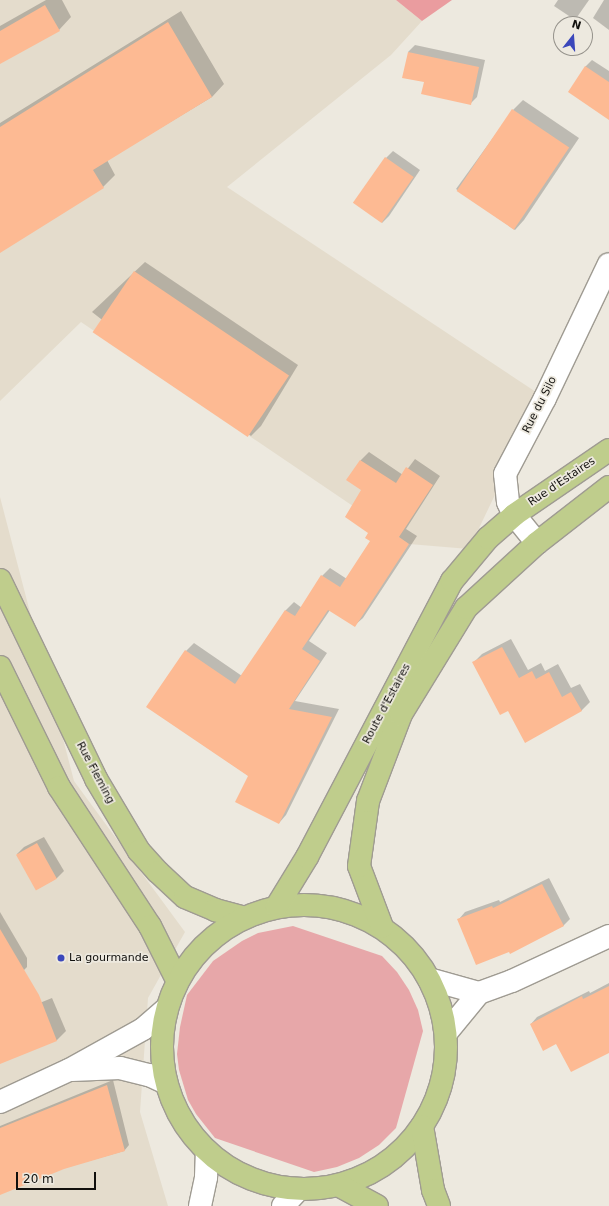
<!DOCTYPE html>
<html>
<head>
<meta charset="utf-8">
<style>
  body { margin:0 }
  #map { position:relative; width:609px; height:1206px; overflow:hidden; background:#ede9df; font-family:"DejaVu Sans",sans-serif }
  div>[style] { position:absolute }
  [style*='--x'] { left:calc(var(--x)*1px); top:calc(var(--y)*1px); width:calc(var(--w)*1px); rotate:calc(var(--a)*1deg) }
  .built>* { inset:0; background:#e4dccc }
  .green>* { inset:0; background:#e7a7a9 }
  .forest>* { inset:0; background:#ea9c9f }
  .shadow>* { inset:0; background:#0003 }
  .building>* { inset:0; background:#fdba93; transform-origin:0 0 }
  .roads { filter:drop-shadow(1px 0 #9f9b92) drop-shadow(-1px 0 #9f9b92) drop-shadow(0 1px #9f9b92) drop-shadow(0 -1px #9f9b92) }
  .minor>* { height:22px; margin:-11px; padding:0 11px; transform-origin:11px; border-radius:11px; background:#fff }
  .tertiary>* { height:22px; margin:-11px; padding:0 11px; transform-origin:11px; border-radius:11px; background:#fff }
  .secondary>* { height:22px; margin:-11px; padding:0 11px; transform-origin:11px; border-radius:11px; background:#fff }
  .primary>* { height:22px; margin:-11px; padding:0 11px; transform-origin:11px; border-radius:11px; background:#bfcd8c }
  .primary>.ring { margin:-11px; padding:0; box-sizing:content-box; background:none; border:22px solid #bfcd8c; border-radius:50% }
  .dots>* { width:11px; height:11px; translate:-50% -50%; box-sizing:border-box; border:2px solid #ede9df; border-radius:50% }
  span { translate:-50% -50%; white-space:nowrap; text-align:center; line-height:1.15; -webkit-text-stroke:3.5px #ede9df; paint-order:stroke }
  .street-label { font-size:11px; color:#11100d }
  .poi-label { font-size:11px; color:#11100d }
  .left { translate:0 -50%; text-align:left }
  .north { position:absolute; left:553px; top:16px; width:40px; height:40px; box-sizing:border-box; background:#ede9df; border:1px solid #95928b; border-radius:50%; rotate:17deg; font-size:11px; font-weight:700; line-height:16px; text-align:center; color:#11100d }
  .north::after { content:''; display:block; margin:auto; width:14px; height:18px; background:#3b47bb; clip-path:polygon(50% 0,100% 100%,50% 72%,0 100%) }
  .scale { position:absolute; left:16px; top:1172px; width:80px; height:18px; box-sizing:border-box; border:2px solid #11100d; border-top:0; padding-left:5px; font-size:12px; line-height:14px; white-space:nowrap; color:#11100d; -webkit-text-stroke:3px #ede9df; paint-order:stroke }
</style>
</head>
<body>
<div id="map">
  <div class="built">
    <div style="clip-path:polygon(0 0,396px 0,422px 21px,391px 55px,227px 187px,545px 398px,505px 474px,469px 549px,409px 544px,81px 322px,0 401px)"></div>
    <div style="clip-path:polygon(0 497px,74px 781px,185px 932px,148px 998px,140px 1112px,168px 1206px,0 1206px)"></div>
  </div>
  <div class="green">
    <div style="clip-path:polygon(293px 926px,382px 956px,397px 972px,409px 990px,418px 1010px,423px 1031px,396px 1128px,379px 1145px,359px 1158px,337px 1167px,314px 1172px,215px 1138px,196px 1114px,188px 1100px,179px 1070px,177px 1054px,180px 1027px,187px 995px,213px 961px,242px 941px,258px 933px)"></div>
  </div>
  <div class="forest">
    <div style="clip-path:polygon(396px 0,452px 0,422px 21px)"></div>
  </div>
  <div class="shadow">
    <div style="clip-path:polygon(46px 0,62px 0,71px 17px,59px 30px,0 62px,0 26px)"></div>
    <div style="clip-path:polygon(558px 0,589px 0,575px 20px,554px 6px)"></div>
    <div style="clip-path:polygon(604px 0,609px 0,609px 30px,593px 18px)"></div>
    <div style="clip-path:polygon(181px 11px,224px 84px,212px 97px,107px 160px,115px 175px,103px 187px,0 252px,0 123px)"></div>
    <div style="clip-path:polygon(415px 45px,485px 60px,477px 97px,470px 104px,425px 82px,408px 52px)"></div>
    <div style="clip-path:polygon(592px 60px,609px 71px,609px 118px,585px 67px)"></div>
    <div style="clip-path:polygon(523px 100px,579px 138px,524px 220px,515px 230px,456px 189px,513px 110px)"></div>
    <div style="clip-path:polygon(393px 151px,420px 170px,389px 216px,382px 223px,386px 158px)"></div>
    <div style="clip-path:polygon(145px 262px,298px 365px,261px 426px,251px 436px,92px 312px)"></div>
    <div style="clip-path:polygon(369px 452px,403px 475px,415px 459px,440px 476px,406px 529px,417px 536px,363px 618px,355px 625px,330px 610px,309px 641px,327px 653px,295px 701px,339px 709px,286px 815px,279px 823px,249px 776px,148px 707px,186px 651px,194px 643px,242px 676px,286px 610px,294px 602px,302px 608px,322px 576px,330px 568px,347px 579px,371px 541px,362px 490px,348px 480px,361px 460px)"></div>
    <div style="clip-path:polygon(511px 639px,528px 670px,541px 663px,545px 671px,558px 664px,571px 688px,580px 684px,590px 702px,581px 711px,508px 710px,473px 663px,482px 654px)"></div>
    <div style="clip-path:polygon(44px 837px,64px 871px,57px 878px,37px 889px,17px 854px,24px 847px)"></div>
    <div style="clip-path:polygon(549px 878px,570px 919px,563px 926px,510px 951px,459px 919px,465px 912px,499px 900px,500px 902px)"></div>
    <div style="clip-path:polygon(0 912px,27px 958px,27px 967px,20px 974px,0 981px)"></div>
    <div style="clip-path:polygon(609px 983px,609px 1052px,557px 1043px,531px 1024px,537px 1017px,589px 991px,590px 993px)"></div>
    <div style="clip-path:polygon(52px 998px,66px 1031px,57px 1040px,0 1062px,0 1019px)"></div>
    <div style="clip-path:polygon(113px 1080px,129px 1145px,124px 1151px,64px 1168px,0 1194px,0 1126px)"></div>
  </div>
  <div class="building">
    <div style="clip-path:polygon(45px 5px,60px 31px,0 64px,0 31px)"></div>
    <div style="clip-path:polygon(168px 22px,212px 97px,93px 170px,104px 188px,0 253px,0 127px)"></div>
    <div style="clip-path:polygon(408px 52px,479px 67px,471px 105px,421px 94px,424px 82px,402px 78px)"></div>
    <div style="clip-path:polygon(585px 66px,609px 82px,609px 120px,568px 92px)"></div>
    <div style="left:512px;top:109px;width:69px;height:99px;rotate:34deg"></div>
    <div style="left:385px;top:157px;width:35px;height:56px;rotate:35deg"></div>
    <div style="left:134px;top:271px;width:187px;height:74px;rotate:34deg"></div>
    <div style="clip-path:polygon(360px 460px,396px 483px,406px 467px,433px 485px,399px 537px,409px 544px,355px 627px,328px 610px,302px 649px,320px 661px,289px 709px,332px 717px,279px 824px,235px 802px,248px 776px,146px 707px,185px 650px,235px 684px,285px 610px,295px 616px,321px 575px,340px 587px,370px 541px,365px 538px,368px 533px,345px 517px,361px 490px,346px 480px)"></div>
    <div style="clip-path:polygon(502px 647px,519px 678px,532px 671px,536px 679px,549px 672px,562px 697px,571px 692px,582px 711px,525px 743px,508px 711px,500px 715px,472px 662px)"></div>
    <div style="left:37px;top:843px;width:41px;height:24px;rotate:61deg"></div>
    <div style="clip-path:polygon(542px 884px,564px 926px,510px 954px,509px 952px,476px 965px,457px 919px,492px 906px,493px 908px)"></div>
    <div style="clip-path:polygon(0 929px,39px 995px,57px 1041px,0 1064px)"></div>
    <div style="clip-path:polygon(609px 986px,609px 1053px,571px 1072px,556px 1044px,543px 1051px,530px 1024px,582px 996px,583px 999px)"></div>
    <div style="clip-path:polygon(107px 1085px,125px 1151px,64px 1169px,0 1195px,0 1128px)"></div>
  </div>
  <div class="roads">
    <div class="minor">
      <div style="--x:537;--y:543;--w:36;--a:-129"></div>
      <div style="--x:514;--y:515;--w:14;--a:-115"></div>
      <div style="--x:508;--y:502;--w:28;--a:-96"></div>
      <div style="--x:505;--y:474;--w:86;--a:-62.2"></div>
      <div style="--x:545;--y:398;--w:148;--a:-64.5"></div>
      <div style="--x:429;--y:979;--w:52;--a:15.6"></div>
      <div style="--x:446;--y:1033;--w:52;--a:-50.5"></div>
      <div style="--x:479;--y:993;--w:35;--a:-20"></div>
      <div style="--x:512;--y:981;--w:107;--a:-24.9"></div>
    </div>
    <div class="tertiary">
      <div style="--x:72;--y:1070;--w:48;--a:-2.4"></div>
      <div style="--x:120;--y:1068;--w:30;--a:14"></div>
      <div style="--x:149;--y:1075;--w:19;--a:25"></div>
      <div style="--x:0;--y:1102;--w:76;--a:-24.9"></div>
      <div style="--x:69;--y:1070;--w:85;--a:-29"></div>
      <div style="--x:143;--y:1029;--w:29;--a:-41"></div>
    </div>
    <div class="secondary">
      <div style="--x:200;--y:1206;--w:30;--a:-78"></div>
      <div style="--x:206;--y:1177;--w:26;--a:-88"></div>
      <div style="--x:283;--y:1206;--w:23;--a:-47"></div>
    </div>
    <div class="primary">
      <div style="--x:0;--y:580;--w:221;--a:64.2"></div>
      <div style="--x:96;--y:779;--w:84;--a:59.2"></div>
      <div style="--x:139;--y:851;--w:28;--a:48"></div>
      <div style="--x:158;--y:872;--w:37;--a:43"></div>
      <div style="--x:185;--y:897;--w:33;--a:23"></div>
      <div style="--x:215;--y:910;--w:28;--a:15"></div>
      <div style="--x:0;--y:667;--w:134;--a:63.8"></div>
      <div style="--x:59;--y:787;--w:166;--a:56.8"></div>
      <div style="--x:150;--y:926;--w:60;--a:63.4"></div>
      <div class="ring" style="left:162px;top:905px;width:262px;height:262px"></div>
      <div style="--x:277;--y:906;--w:57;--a:-58.5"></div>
      <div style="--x:307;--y:857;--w:312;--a:-62.3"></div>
      <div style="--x:452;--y:581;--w:56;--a:-50.1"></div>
      <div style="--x:488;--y:538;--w:35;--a:-41"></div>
      <div style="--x:514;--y:515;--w:115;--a:-34.4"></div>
      <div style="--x:382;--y:927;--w:65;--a:-110.7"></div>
      <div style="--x:359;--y:866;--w:66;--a:-82.1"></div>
      <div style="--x:368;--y:801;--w:93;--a:-69.2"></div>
      <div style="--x:401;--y:714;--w:124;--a:-58.5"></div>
      <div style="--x:466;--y:608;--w:96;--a:-42.5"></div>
      <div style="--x:537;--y:543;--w:91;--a:-37.9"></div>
      <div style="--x:422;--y:1126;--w:65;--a:80.2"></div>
      <div style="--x:433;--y:1190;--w:17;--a:69"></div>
      <div style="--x:340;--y:1186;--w:42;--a:28.4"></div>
    </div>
  </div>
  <div class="dots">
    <div style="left:61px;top:958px;background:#3b47bb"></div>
  </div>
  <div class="street-label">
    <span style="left:540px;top:405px;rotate:-63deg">Rue du Silo</span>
    <span style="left:562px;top:482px;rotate:-34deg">Rue d'Estaires</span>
    <span style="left:387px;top:704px;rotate:-62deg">Route d'Estaires</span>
    <span style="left:95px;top:773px;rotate:62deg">Rue Fleming</span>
  </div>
  <div class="poi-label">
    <span class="left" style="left:69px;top:958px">La gourmande</span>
  </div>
  <div class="north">N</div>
  <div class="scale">20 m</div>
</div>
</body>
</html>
